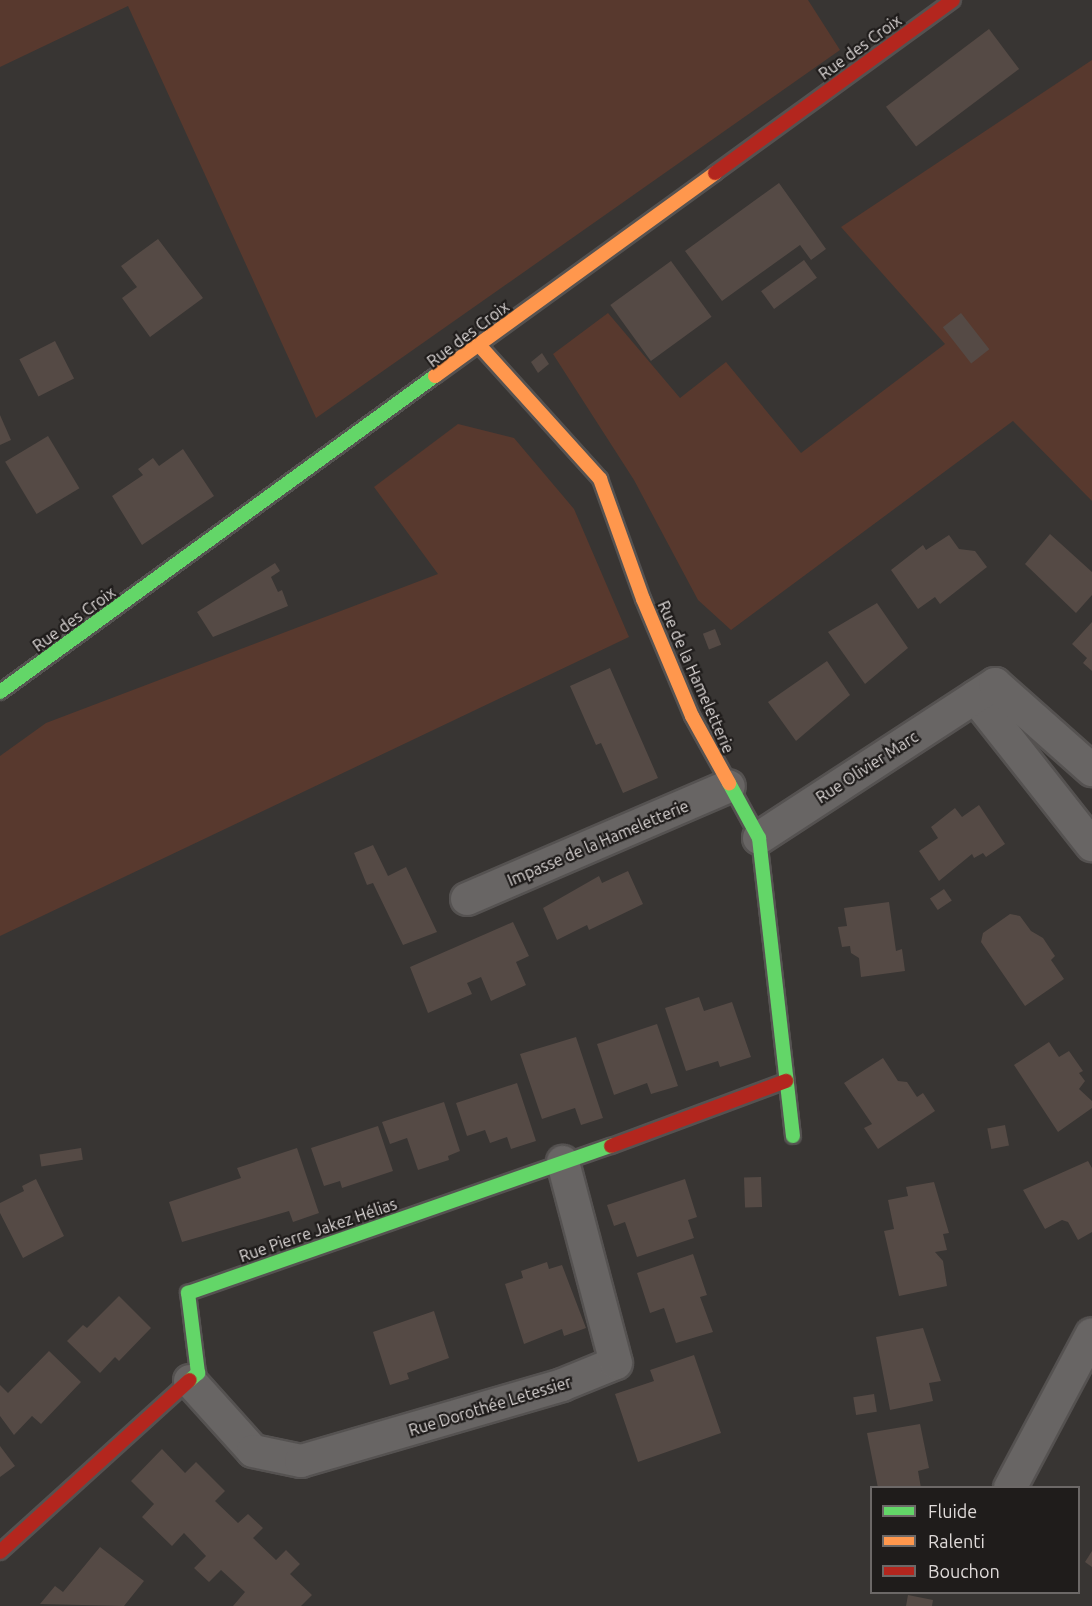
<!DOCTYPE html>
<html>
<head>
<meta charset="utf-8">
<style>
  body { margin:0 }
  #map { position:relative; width:1092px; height:1606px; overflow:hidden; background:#383533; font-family:Ubuntu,sans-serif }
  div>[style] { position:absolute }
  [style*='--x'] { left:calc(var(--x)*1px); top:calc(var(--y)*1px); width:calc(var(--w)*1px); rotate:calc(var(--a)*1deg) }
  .green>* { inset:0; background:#58392e }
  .building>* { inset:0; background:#554a45; transform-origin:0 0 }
  .roads { filter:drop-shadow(2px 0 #555251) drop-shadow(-2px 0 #555251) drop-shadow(0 2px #555251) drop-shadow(0 -2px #555251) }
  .street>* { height:32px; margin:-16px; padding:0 16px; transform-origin:16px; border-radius:16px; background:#686564 }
  .fast>* { height:14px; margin:-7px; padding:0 7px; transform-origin:7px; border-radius:7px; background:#63d668 }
  .slow>* { height:14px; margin:-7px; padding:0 7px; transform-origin:7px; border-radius:7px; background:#ff974d }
  .jam>* { height:14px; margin:-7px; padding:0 7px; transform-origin:7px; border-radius:7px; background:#b3261e }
  span { translate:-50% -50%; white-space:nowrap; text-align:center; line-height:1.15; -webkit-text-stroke:4.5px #1f1c1b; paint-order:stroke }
  .street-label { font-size:16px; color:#dfdad9 }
  .legend { position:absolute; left:870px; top:1486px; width:210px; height:108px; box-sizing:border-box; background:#1f1c1b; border:2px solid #6c6867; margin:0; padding:8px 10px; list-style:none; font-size:18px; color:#dfdad9 }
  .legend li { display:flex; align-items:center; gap:12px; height:30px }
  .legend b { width:30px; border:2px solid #6c6867 }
</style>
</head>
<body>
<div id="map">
  <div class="green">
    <div style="clip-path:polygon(0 0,808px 0,840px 50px,316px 418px,128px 6px,0 67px)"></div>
    <div style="clip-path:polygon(1092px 60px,1092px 501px,1013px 421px,731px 630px,698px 600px,634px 480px,553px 354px,608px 313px,680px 398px,726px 362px,801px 453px,945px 344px,841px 227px)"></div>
    <div style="clip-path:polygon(458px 424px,514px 438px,574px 509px,629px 637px,0 936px,0 756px,46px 723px,438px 574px,374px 487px)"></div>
  </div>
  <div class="building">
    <div style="left:989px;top:29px;width:50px;height:129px;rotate:53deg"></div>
    <div style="clip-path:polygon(779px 183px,826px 249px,811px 260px,800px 245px,722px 301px,685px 251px)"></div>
    <div style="clip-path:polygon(158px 239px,203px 298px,150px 337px,122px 298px,137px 287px,121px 266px)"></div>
    <div style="left:804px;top:260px;width:22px;height:53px;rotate:54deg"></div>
    <div style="left:671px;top:261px;width:69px;height:75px;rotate:54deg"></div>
    <div style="left:961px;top:313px;width:46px;height:23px;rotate:52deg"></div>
    <div style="left:55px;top:341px;width:42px;height:40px;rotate:63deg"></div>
    <div style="clip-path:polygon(542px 353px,549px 364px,538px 373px,531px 362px)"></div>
    <div style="clip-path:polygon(0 415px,11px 440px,0 445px)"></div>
    <div style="left:48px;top:436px;width:61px;height:50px;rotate:59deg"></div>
    <div style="clip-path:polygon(183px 449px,214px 496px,142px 545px,112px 496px,143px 475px,138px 469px,153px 458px,159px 466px)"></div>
    <div style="clip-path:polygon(1050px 534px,1092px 572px,1092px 595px,1076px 613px,1025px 564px)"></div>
    <div style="clip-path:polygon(949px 535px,959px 549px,975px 551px,987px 567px,940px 604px,935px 597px,918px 609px,891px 570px,923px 545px,926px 550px)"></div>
    <div style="clip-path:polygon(275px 563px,280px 571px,271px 577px,278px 592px,282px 590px,288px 606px,213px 637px,197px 612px)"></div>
    <div style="clip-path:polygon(877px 603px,908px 648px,865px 684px,828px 632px)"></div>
    <div style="clip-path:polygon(1092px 622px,1092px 671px,1083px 663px,1087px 658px,1072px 644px)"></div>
    <div style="left:715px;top:629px;width:17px;height:13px;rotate:69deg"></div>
    <div style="clip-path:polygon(827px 661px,850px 695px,796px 741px,768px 702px)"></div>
    <div style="clip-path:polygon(610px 668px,658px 778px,623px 793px,601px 743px,596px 745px,570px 686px)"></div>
    <div style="clip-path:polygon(979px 805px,1005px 844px,986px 857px,983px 853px,974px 858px,972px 854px,939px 881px,919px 851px,938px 838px,931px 827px,955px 808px,962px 817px)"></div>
    <div style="clip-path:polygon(373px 845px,388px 876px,406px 867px,437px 932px,403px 945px,373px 883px,367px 885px,354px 853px)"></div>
    <div style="clip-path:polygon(628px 871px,643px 904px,589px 930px,587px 925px,557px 940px,543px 908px,599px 876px,602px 883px)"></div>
    <div style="left:944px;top:889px;width:14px;height:17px;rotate:56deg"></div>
    <div style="clip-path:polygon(889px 902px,896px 951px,902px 949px,905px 971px,861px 977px,859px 958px,851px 953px,850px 946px,842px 947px,838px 927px,847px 926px,844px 908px)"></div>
    <div style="clip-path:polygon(1010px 914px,1020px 916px,1031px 931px,1043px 938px,1055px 956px,1051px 960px,1064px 979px,1025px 1006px,981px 942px,983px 933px)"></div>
    <div style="clip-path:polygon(513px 922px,529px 956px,516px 962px,526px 985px,491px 1001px,481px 977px,467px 983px,472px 994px,428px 1013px,410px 967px)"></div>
    <div style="clip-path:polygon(699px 997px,704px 1011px,732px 1002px,751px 1057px,720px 1067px,718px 1061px,686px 1071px,665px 1008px)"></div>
    <div style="clip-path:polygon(657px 1024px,678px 1086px,651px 1094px,647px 1083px,614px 1095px,597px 1044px)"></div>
    <div style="clip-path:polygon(576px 1037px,603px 1118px,581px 1125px,575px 1108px,542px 1119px,520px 1054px)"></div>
    <div style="clip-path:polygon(1049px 1042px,1059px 1057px,1069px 1051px,1083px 1071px,1079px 1073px,1085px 1081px,1079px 1089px,1092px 1101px,1092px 1108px,1058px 1132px,1014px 1065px)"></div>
    <div style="clip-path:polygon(883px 1058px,898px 1081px,907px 1082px,917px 1097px,923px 1093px,935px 1111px,878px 1149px,864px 1128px,872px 1124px,844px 1083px)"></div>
    <div style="clip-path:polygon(517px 1083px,536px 1141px,511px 1149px,507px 1137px,490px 1143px,485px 1130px,467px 1136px,456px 1103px)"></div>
    <div style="clip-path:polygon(444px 1102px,460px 1151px,448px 1156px,449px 1160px,418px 1170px,407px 1138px,390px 1144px,382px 1122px)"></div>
    <div style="left:1005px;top:1125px;width:21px;height:18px;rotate:79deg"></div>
    <div style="clip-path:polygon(378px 1126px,393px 1171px,342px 1188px,340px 1181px,324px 1186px,311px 1148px)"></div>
    <div style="left:81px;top:1148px;width:12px;height:42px;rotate:81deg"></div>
    <div style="clip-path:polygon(297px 1148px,319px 1213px,293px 1222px,289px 1211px,182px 1242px,169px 1202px,241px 1178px,237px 1168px)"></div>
    <div style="clip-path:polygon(1088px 1161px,1092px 1168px,1092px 1232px,1078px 1240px,1068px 1222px,1062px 1220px,1045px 1229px,1023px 1190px)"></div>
    <div style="left:761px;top:1177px;width:30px;height:17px;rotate:88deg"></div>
    <div style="clip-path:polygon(36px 1179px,64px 1236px,23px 1258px,0 1213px,0 1203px,24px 1191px,22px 1186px)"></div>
    <div style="clip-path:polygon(685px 1179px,697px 1217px,688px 1220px,694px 1238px,637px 1257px,625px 1222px,614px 1226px,607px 1205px)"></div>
    <div style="clip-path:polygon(934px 1182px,949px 1233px,943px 1234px,947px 1250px,935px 1252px,943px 1261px,947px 1286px,899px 1296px,884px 1231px,894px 1229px,888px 1200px,908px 1196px,906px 1187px)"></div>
    <div style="clip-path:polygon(693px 1254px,707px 1295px,700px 1297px,713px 1332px,676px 1343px,664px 1308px,650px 1313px,637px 1273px)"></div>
    <div style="clip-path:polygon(547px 1262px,549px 1269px,562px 1265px,586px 1328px,564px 1336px,562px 1329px,524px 1344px,505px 1284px,523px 1278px,521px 1271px)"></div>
    <div style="clip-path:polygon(119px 1296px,151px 1328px,119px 1361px,115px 1357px,100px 1373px,67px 1341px,83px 1325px,87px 1328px)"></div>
    <div style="clip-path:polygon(434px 1311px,449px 1358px,407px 1373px,409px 1379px,390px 1385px,373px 1332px)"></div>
    <div style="clip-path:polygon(923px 1328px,941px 1381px,929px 1383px,933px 1401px,890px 1410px,876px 1337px)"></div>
    <div style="clip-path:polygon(49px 1351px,81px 1382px,41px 1424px,32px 1416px,14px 1435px,0 1416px,0 1385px,8px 1393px)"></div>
    <div style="clip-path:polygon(694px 1355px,721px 1433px,638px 1462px,615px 1394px,654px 1381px,650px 1370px)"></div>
    <div style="left:874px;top:1394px;width:18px;height:21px;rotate:81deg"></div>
    <div style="clip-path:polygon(920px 1424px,929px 1468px,918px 1471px,921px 1488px,878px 1488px,867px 1433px)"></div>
    <div style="clip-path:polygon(0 1446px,15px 1466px,0 1477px)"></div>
    <div style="clip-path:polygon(162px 1449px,185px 1473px,196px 1462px,225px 1491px,215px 1501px,238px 1523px,248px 1514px,263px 1528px,253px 1538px,276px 1560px,286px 1550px,300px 1564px,290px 1574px,312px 1595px,301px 1606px,233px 1606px,245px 1592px,221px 1570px,209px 1582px,194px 1568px,206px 1556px,184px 1533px,172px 1546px,142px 1517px,154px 1504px,131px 1481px)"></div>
    <div style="clip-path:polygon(100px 1547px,144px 1581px,124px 1606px,40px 1604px,55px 1586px,63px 1592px)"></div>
    <div style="clip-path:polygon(1092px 1551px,1092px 1567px,1085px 1562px)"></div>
    <div style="clip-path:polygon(908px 1595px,933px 1600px,932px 1606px,906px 1606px)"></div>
  </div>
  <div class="roads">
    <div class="street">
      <div style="--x:975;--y:697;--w:189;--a:51.7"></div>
      <div style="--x:759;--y:838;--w:282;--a:-33.1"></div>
      <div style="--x:995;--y:684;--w:130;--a:41.6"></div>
      <div style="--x:467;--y:899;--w:285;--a:-23.3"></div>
      <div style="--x:190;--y:1381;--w:94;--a:48"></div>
      <div style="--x:253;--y:1451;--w:49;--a:11.8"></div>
      <div style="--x:301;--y:1461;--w:272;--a:-16.2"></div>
      <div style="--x:562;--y:1385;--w:58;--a:-22.2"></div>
      <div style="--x:616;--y:1363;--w:208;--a:-104.8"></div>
      <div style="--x:1010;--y:1488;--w:174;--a:-62"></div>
    </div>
    <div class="fast">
      <div style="--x:0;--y:692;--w:538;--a:-36"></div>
      <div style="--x:729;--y:783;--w:63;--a:61.4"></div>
      <div style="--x:759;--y:838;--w:300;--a:83.5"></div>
      <div style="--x:190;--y:1380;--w:11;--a:-41"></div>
      <div style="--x:198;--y:1373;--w:81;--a:-97.1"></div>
      <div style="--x:188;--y:1293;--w:448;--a:-19.2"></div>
    </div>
    <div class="slow">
      <div style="--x:479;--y:345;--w:181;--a:47.9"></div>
      <div style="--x:600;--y:479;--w:127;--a:70.3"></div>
      <div style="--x:643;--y:599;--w:127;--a:67.3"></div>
      <div style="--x:692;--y:716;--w:77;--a:61.1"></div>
      <div style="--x:435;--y:376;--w:346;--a:-35.9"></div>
    </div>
    <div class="jam">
      <div style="--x:715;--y:173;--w:294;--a:-36"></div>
      <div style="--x:611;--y:1146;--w:187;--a:-20.4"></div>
      <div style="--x:0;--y:1552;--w:256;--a:-42.2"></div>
    </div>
  </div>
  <div class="street-label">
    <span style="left:860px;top:47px;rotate:-36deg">Rue des Croix</span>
    <span style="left:468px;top:334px;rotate:-37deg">Rue des Croix</span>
    <span style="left:74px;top:619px;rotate:-36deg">Rue des Croix</span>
    <span style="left:696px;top:677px;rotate:66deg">Rue de la Hameletterie</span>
    <span style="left:867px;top:767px;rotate:-33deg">Rue Olivier Marc</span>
    <span style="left:598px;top:843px;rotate:-23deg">Impasse de la Hameletterie</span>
    <span style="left:318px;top:1230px;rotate:-19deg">Rue Pierre Jakez Hélias</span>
    <span style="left:490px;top:1406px;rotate:-17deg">Rue Dorothée Letessier</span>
  </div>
  <ul class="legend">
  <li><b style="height:8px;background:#63d668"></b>Fluide</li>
  <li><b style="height:8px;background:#ff974d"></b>Ralenti</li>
  <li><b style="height:8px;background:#b3261e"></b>Bouchon</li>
  </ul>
</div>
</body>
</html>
